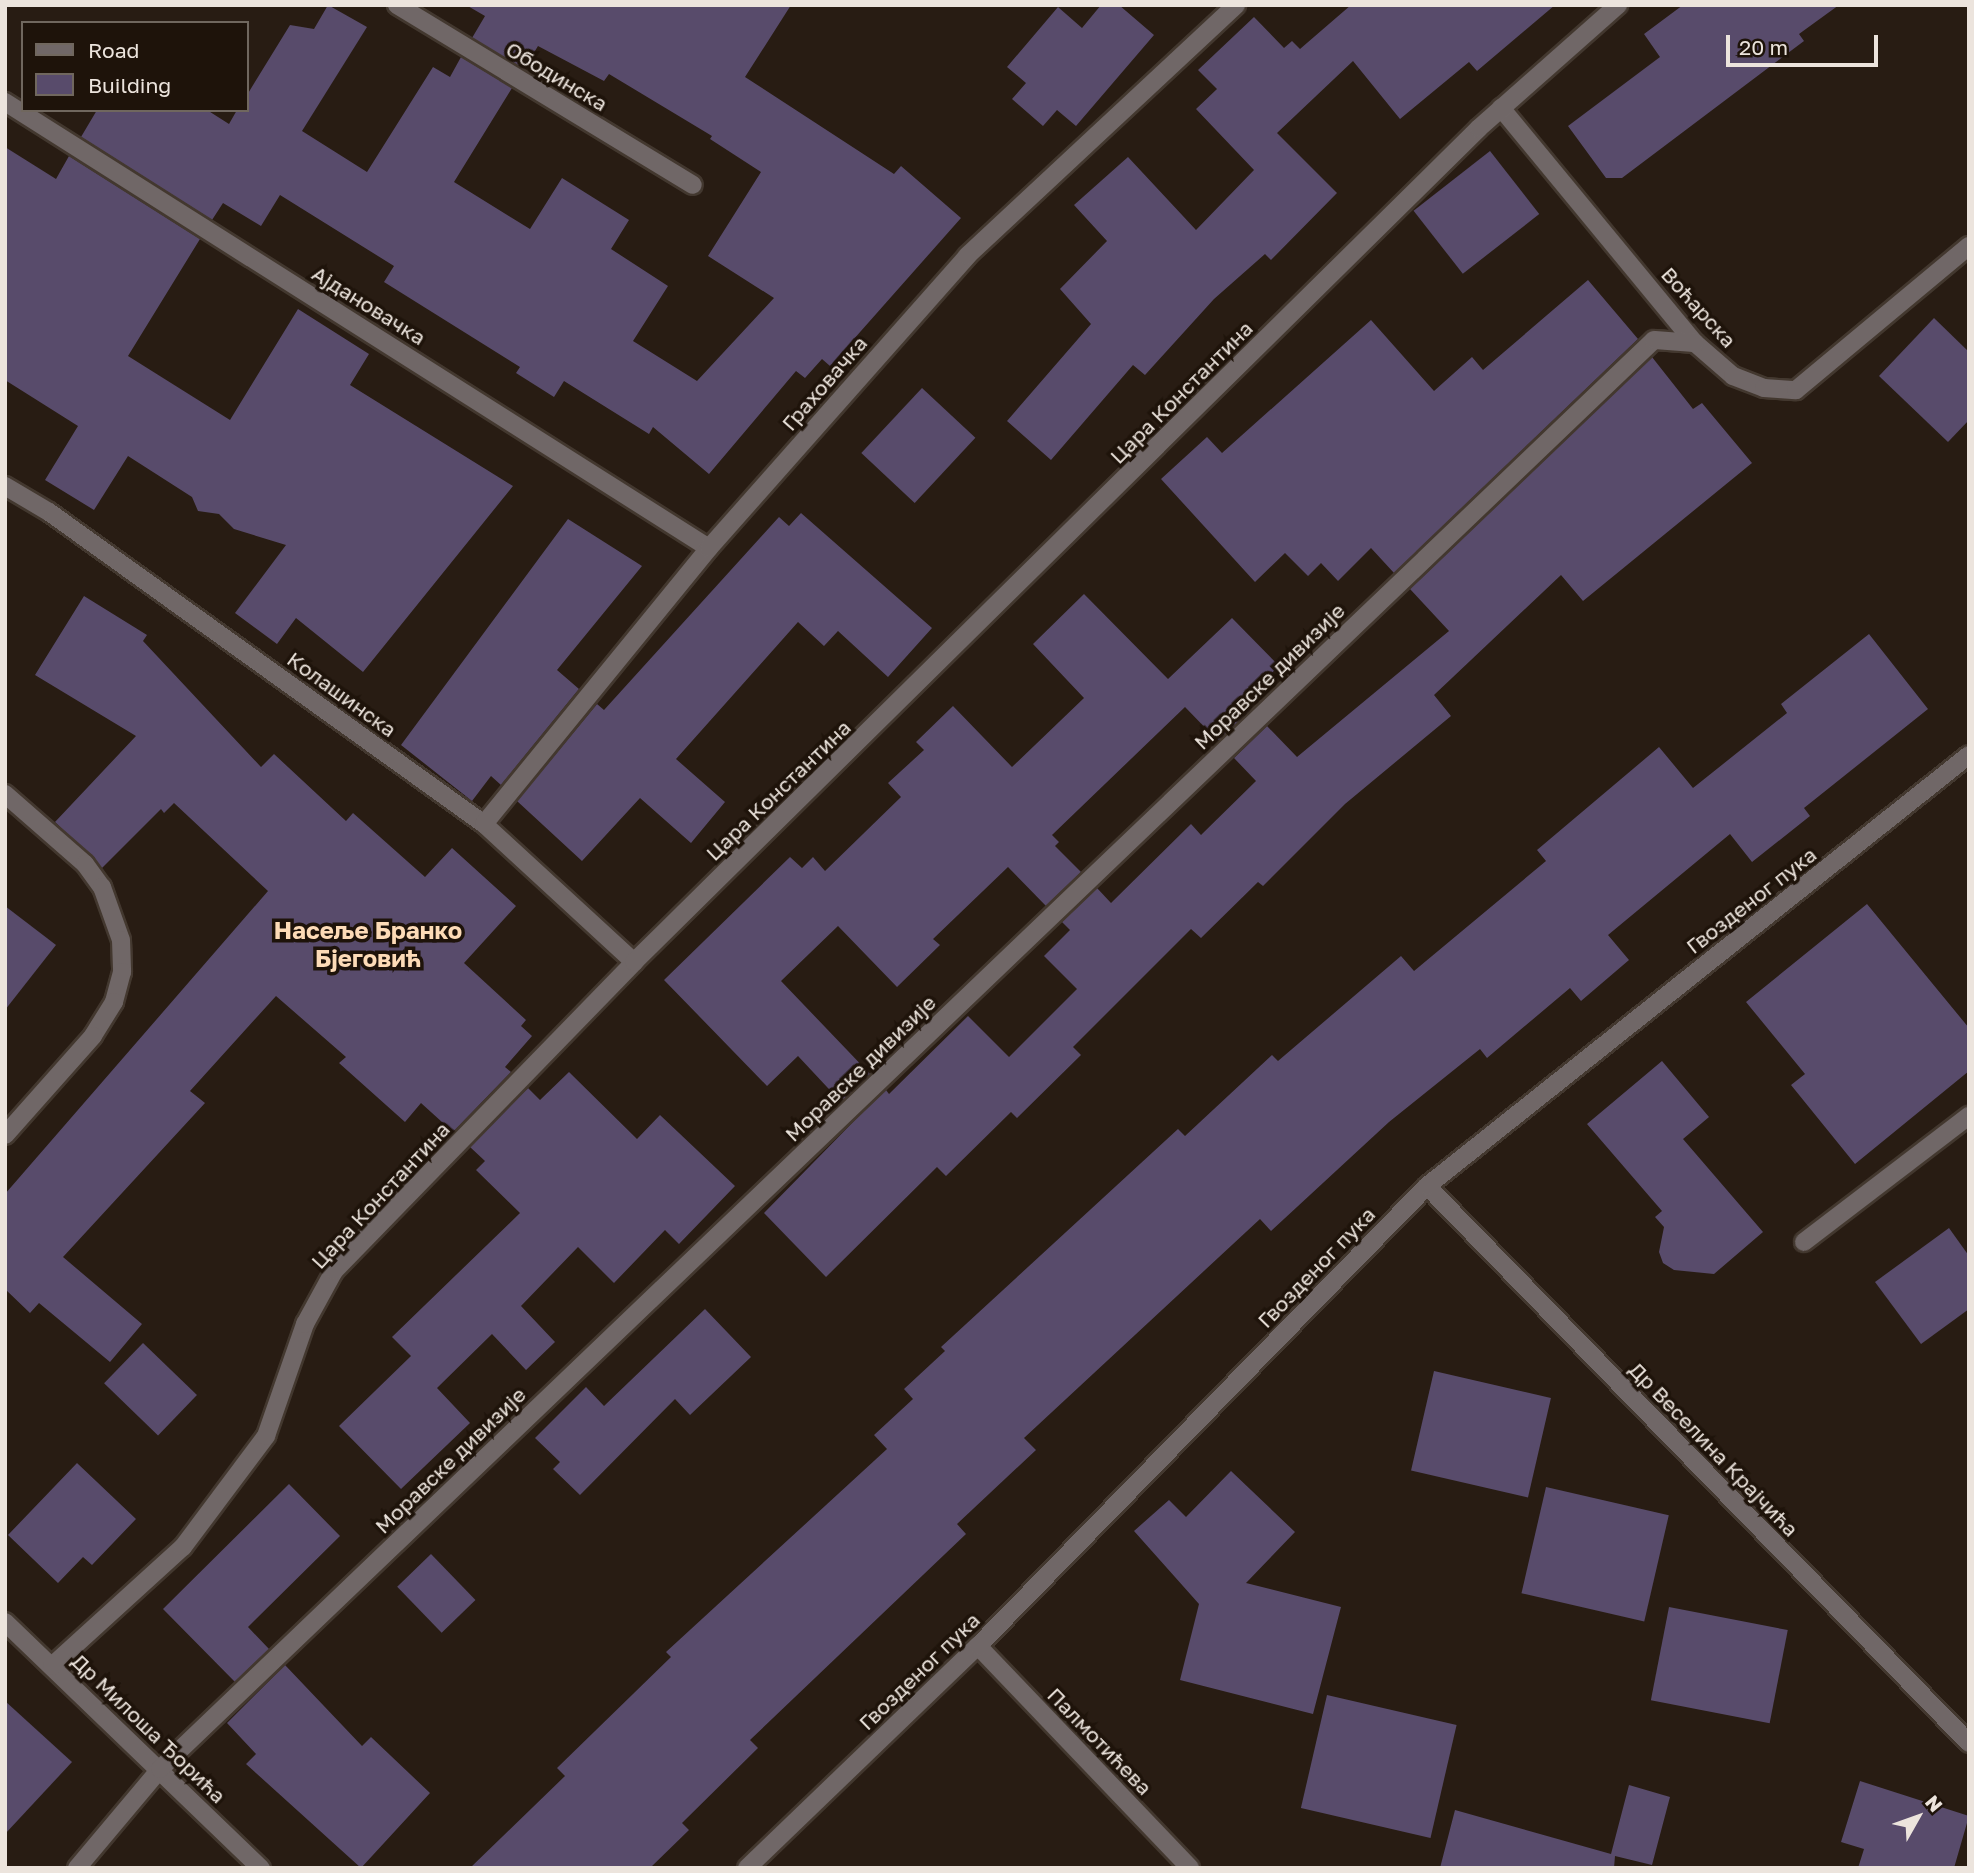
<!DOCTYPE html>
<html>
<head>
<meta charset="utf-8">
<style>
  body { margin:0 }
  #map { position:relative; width:1974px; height:1873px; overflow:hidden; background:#281c13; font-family:"Golos Text",sans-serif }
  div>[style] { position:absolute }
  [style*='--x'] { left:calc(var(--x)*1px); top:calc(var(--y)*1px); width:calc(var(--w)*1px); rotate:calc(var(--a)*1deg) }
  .building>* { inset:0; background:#584b6b; transform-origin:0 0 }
  .roads { filter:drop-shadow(2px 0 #43382f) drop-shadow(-2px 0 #43382f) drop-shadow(0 2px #43382f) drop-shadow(0 -2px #43382f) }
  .minor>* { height:18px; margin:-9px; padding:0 9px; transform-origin:9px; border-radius:9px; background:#706767 }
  span { translate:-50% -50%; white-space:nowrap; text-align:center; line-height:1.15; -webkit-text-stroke:7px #1e130a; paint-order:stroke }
  .street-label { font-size:21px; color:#ece4dd }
  .quarter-label { font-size:24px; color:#fddbb7; font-weight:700 }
  .frame { position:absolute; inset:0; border:7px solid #ece4dd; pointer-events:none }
  .legend { position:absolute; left:21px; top:21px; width:228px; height:91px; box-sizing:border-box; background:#1e130a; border:2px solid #70675e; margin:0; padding:9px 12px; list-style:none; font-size:21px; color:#ece4dd }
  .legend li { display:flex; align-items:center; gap:14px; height:35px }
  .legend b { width:35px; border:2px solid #70675e }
  .north { position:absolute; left:1883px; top:1782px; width:70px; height:70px; -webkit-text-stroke:5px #1e130a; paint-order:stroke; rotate:50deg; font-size:19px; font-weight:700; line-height:28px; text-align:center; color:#ece4dd }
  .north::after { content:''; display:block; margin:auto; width:24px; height:32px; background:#ece4dd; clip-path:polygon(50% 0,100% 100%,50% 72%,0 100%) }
  .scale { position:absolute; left:1726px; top:35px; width:152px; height:32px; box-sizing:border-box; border:4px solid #ece4dd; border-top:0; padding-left:9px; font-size:21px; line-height:24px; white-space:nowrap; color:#ece4dd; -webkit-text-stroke:5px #1e130a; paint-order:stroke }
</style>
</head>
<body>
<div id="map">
  <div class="building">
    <div style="clip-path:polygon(328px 5px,367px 27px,302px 131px,367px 172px,433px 67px,450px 77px,461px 57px,512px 88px,454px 182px,530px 229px,562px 178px,629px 220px,611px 249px,668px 286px,633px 341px,697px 381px,774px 298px,708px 256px,761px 172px,710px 139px,712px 136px,609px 74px,604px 81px,538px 46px,524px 69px,472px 38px,485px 16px,466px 5px,791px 5px,745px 77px,894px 174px,901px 166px,961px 218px,830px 366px,822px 359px,805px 378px,796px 371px,709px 474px,653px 427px,649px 434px,564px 381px,554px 397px,516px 373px,520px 367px,384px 282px,394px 266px,280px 195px,261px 226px,223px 203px,212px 220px,81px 137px,97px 110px,207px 110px,229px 124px,237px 110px,247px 110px,247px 95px,290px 25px,314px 29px)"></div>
    <div style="clip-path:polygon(1101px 5px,1119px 5px,1154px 35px,1076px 126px,1057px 110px,1043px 126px,1012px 99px,1026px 83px,1007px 67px,1058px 7px,1082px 28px)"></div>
    <div style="clip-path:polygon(1351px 5px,1555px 5px,1477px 71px,1469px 62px,1400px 119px,1353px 61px,1277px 133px,1337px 193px,1271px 260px,1265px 254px,1214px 299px,1145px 375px,1133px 365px,1051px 460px,1007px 421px,1091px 324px,1060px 289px,1107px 241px,1074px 205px,1128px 157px,1196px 230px,1254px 170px,1196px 109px,1217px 89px,1198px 70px,1254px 17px,1284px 48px,1292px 41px,1300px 49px)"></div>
    <div style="clip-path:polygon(1683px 5px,1839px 5px,1799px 34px,1804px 41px,1622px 178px,1606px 178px,1568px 126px,1660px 57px,1644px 34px)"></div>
    <div style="clip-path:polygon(5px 147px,56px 179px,69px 156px,200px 239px,128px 356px,230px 420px,298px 309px,369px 354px,350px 385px,513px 486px,363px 672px,296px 618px,277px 644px,235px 613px,286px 545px,234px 529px,219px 514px,198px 511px,192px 497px,128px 456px,94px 510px,45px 480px,78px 426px,5px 380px)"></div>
    <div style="left:1490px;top:151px;width:80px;height:97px;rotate:52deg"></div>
    <div style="clip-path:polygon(1588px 280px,1638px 339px,1394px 573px,1371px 548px,1338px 581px,1321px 563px,1308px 576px,1285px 553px,1255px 582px,1161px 479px,1207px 437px,1222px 453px,1371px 320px,1434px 391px,1472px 357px,1483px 370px)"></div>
    <div style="clip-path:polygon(1934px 318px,1969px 352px,1969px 420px,1948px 442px,1879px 376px)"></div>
    <div style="clip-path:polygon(1652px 357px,1693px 409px,1702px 403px,1752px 463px,1583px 601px,1561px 575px,1434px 695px,1451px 716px,1345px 804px,1263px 886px,1258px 882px,1201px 938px,1191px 929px,1073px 1047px,1081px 1055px,1017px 1118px,1011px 1112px,946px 1176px,937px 1167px,826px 1277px,764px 1213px,857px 1118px,886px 1090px,889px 1094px,968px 1016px,1009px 1057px,1077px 989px,1044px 956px,1070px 930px,1062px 922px,1097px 888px,1111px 903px,1191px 824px,1201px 835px,1256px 781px,1234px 758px,1267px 726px,1297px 757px,1449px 631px,1410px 589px)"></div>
    <div style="left:922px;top:388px;width:73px;height:89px;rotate:43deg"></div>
    <div style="clip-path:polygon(801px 513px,932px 628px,888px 677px,838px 631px,824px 646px,798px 622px,676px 759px,725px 802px,691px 843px,640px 798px,582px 861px,517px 801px,597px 704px,604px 710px,779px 517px,789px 526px)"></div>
    <div style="clip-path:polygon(568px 519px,642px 566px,557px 670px,579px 689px,501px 785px,491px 776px,472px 801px,401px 745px)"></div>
    <div style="clip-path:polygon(1084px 594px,1168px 679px,1232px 618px,1279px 666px,1242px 701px,1250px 710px,1218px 741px,1185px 707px,1052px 835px,1059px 842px,1055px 846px,1081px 872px,1046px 906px,1008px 867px,933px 939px,940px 945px,897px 987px,838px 926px,781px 981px,870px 1074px,841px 1102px,798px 1056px,767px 1086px,664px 980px,790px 857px,802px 868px,813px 857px,825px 871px,901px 797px,888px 783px,924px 750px,916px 742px,953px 706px,1012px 767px,1084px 698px,1033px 644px)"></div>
    <div style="clip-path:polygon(84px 596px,147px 635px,143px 641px,261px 767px,274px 754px,346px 821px,353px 813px,425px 877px,452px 848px,516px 906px,464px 963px,526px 1020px,521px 1026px,532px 1036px,505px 1067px,511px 1072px,453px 1132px,421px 1103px,405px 1122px,339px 1063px,346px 1057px,276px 996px,190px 1091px,205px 1103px,63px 1257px,142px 1324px,110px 1362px,39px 1303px,30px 1313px,5px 1289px,5px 1194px,268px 891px,174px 803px,164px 813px,161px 809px,102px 868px,55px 822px,136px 736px,35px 675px)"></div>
    <div style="clip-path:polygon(1869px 634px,1928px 709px,1804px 808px,1810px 816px,1752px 862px,1730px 834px,1608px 935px,1629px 960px,1581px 1001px,1570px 988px,1487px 1058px,1480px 1049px,1389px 1122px,1271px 1231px,1260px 1219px,1024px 1438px,1036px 1450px,957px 1524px,966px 1534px,750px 1740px,758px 1748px,682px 1823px,689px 1830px,650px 1868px,470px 1868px,565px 1776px,557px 1768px,671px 1657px,666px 1652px,887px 1449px,874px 1435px,913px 1399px,904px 1389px,945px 1351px,941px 1347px,1178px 1129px,1185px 1136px,1272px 1055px,1278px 1061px,1401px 956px,1414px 971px,1546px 861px,1537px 850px,1659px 747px,1693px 788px,1787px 713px,1781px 704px)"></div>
    <div style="clip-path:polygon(1867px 904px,1969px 1028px,1969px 1071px,1855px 1164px,1791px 1085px,1805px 1074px,1746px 1002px)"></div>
    <div style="clip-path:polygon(5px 906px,56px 945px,5px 1010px)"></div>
    <div style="clip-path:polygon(1662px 1061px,1709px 1117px,1683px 1139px,1763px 1232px,1714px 1274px,1674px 1270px,1663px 1263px,1659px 1252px,1664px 1227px,1655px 1217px,1662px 1211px,1587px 1124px)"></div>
    <div style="clip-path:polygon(569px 1072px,637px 1139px,660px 1115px,735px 1186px,679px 1244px,665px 1230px,614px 1283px,578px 1247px,521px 1306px,555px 1342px,526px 1370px,492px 1334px,437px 1388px,470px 1423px,401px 1489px,339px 1426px,411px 1356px,392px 1337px,520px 1213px,476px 1170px,485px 1161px,470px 1147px,528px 1088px,540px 1100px)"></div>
    <div style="clip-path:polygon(1949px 1228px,1969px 1256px,1969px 1309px,1921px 1344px,1875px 1282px)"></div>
    <div style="clip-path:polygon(705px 1309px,751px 1357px,690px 1415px,675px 1399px,580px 1495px,553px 1469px,560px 1462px,535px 1438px,586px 1387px,604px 1406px)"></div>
    <div style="left:143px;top:1343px;width:75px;height:56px;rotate:44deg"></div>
    <div style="left:1434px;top:1371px;width:120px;height:102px;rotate:13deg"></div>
    <div style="clip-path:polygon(77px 1463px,136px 1519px,92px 1565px,83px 1557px,58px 1583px,8px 1535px)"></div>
    <div style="clip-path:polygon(1231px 1471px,1295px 1532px,1246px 1583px,1341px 1607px,1313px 1714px,1180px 1680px,1199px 1604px,1134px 1531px,1169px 1500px,1186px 1517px)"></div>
    <div style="clip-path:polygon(289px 1484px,340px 1536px,248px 1627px,269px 1649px,235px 1682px,163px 1609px)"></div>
    <div style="left:1546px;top:1487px;width:126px;height:109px;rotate:13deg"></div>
    <div style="left:431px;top:1554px;width:64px;height:47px;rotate:46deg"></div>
    <div style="left:1669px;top:1607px;width:121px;height:95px;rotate:11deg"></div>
    <div style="clip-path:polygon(285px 1665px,362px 1746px,371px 1737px,430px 1793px,361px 1868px,246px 1764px,256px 1754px,227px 1723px)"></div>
    <div style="left:1327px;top:1695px;width:133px;height:116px;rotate:13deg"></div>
    <div style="clip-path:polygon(5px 1701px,72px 1762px,5px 1834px)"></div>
    <div style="clip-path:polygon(1860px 1781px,1969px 1816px,1954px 1868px,1858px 1868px,1864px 1849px,1841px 1842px)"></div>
    <div style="clip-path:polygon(1629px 1785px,1670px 1797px,1652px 1865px,1615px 1856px,1614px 1868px,1440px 1868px,1455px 1810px,1611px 1854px)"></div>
  </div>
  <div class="roads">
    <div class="minor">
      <div style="--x:397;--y:5;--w:346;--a:31.3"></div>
      <div style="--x:5;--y:102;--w:833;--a:32.36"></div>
      <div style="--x:1501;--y:108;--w:305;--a:50.5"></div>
      <div style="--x:1695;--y:343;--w:50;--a:41"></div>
      <div style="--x:1733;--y:376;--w:33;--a:21"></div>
      <div style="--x:1764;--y:388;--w:32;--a:4"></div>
      <div style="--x:1796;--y:390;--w:225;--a:-39.8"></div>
      <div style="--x:5;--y:486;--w:51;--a:30.6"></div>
      <div style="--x:49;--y:512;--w:535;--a:35.65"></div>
      <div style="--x:484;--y:824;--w:204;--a:42.6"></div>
      <div style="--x:5;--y:794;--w:106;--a:41.2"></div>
      <div style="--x:85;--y:864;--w:29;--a:54"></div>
      <div style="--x:102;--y:887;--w:56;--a:70.3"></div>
      <div style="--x:121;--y:940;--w:32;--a:88"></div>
      <div style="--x:122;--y:972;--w:31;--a:105"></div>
      <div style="--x:114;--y:1002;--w:40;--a:122"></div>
      <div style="--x:93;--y:1036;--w:132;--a:131.6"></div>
      <div style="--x:484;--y:824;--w:356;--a:-50.8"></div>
      <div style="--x:709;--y:548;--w:390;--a:-48.5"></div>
      <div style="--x:967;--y:256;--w:368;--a:-43"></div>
      <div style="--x:1427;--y:1186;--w:777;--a:45.78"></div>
      <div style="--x:1804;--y:1242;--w:208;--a:-37.4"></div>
      <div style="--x:5;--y:1622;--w:355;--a:43.9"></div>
      <div style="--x:978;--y:1646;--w:307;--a:46.3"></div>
      <div style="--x:52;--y:1666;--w:177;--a:-42.3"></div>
      <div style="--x:183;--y:1547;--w:139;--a:-53.2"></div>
      <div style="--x:266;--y:1436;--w:119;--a:-70.8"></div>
      <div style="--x:305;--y:1324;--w:60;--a:-61.3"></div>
      <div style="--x:334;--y:1271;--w:431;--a:-45.8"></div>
      <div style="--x:634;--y:962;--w:1187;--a:-44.62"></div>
      <div style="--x:1479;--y:128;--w:186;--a:-41.5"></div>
      <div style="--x:77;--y:1868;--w:129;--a:-50"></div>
      <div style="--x:160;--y:1769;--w:2067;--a:-43.73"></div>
      <div style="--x:1654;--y:340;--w:41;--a:4.2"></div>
      <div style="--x:747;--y:1868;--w:320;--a:-43.9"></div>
      <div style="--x:978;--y:1646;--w:643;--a:-45.69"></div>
      <div style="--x:1427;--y:1186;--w:692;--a:-38.49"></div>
    </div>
  </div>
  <div class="street-label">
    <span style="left:557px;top:76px;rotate:31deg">Ободинска</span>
    <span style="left:369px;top:305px;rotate:32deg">Ајдановачка</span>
    <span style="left:1699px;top:307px;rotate:48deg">Воћарска</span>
    <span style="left:824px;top:383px;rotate:-49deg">Граховачка</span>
    <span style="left:1181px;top:392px;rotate:-45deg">Цара Константина</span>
    <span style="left:1269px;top:676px;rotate:-44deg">Моравске дивизије</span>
    <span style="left:342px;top:694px;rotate:36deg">Колашинска</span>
    <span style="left:778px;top:790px;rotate:-44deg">Цара Константина</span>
    <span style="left:1751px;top:900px;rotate:-38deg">Гвозденог пука</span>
    <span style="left:860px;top:1068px;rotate:-44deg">Моравске дивизије</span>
    <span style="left:380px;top:1195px;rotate:-47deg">Цара Константина</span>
    <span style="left:1316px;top:1267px;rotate:-46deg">Гвозденог пука</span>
    <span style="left:1714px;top:1449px;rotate:46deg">Др Веселина Крајчића</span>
    <span style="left:450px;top:1460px;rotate:-44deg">Моравске дивизије</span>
    <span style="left:919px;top:1671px;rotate:-44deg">Гвозденог пука</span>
    <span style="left:149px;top:1728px;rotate:44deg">Др Милоша Ђорића</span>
    <span style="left:1100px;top:1741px;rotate:46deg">Палмотићева</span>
  </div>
  <div class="quarter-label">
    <span style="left:368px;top:944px">Насеље Бранко<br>Бјеговић</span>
  </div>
  <div class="frame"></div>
  <ul class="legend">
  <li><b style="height:9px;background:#706767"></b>Road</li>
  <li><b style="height:19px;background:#584b6b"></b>Building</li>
  </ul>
  <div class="north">N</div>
  <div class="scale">20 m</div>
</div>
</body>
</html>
